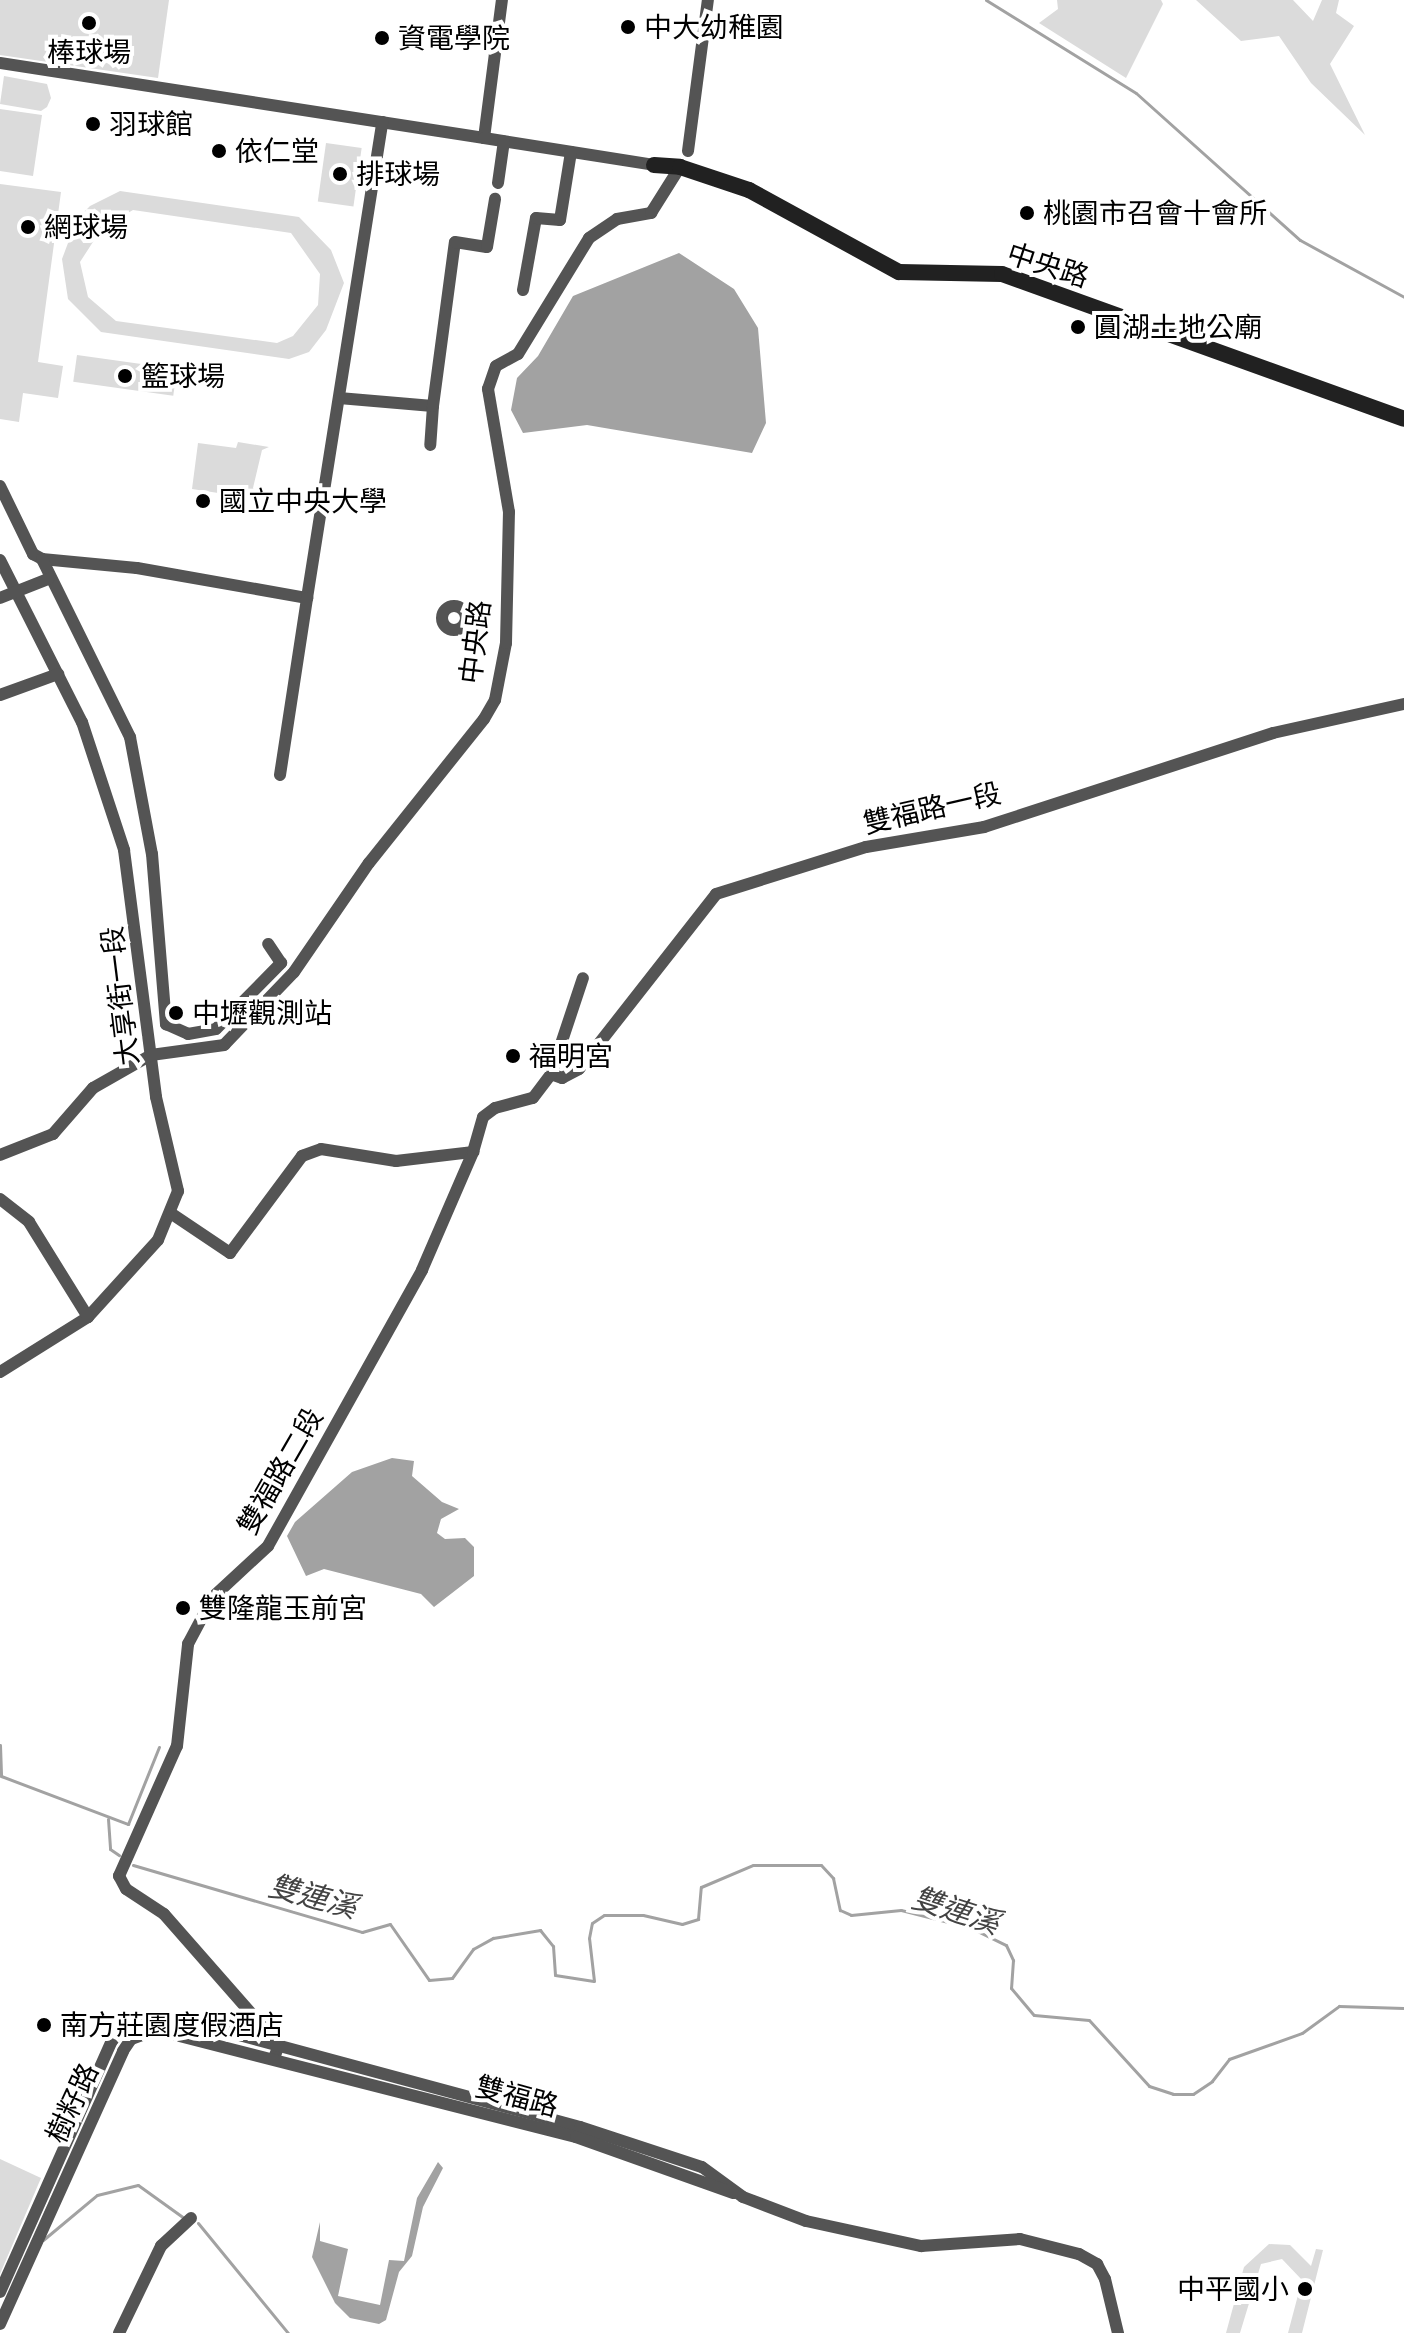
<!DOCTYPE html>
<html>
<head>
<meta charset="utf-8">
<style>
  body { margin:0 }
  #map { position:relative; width:1404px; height:2333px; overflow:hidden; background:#fff; font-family:Ubuntu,"Noto Sans TC",sans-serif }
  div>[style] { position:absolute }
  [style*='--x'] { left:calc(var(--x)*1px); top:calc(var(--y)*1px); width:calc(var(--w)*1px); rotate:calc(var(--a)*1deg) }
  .green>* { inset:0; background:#dbdbdb; transform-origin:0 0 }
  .water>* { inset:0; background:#a2a2a2 }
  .stream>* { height:3px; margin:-1.5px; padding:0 1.5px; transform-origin:1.5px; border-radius:1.5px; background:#a2a2a2 }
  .street>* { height:12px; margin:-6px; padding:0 6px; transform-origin:6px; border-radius:6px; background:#545454 }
  .street>.ring { margin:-6px; padding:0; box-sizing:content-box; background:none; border:12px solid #545454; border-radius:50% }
  .secondary>* { height:16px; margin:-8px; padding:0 8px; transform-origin:8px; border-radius:8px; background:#212121 }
  .dots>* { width:22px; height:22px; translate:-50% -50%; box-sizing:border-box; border:4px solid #fff; border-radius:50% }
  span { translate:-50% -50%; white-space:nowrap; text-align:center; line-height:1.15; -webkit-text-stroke:8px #fff; paint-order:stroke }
  .poi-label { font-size:28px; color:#000 }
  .left { translate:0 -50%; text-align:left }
  .right { translate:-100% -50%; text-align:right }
  .street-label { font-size:28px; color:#000 }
  .water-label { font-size:30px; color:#434343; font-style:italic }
</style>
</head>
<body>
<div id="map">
  <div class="green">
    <div style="clip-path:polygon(0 0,169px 0,158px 78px,0 55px)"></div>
    <div style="clip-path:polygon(1057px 0,1161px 0,1163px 4px,1126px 78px,1039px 23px,1058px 9px)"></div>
    <div style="clip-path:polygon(1196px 0,1293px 0,1313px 21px,1322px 0,1339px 0,1336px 13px,1354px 26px,1330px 64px,1365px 135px,1311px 83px,1279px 36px,1241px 41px)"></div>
    <div style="clip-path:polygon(4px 76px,47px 84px,51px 98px,47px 107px,41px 111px,0 104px)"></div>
    <div style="clip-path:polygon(0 109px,42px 115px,33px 176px,0 171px)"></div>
    <div style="left:326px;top:143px;width:36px;height:59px;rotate:8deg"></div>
    <div style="clip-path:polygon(0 184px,61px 192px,38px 362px,63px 366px,58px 398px,23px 393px,19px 422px,0 419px)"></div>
    <div style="clip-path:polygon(evenodd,120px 191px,299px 217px,331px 250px,344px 283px,326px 330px,309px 352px,289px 359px,101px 332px,68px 299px,62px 259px,77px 219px,90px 206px,120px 191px,133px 210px,291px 233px,320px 274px,318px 305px,293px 336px,277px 343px,116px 321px,88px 297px,80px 262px,102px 228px,133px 210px)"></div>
    <div style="left:77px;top:355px;width:101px;height:27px;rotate:8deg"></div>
    <div style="clip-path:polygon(238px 442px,269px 447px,262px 450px,253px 488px,258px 499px,192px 489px,198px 443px,236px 448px)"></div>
    <div style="clip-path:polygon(0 2159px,41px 2178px,0 2274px)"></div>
    <div style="clip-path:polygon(1269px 2244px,1290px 2245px,1311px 2266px,1316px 2249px,1323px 2250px,1302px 2333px,1288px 2333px,1302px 2280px,1282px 2259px,1261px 2264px,1240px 2333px,1226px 2333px,1244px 2267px)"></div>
  </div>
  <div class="water">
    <div style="clip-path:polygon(679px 253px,734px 289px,758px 328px,766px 423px,752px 453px,587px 425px,523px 433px,511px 410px,517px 378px,538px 356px,573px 296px)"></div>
    <div style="clip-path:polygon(392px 1458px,414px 1461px,412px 1476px,442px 1502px,459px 1509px,441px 1519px,437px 1533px,445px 1539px,465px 1538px,474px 1547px,474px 1576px,434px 1607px,421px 1594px,324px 1569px,306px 1576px,287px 1536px,295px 1522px,352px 1472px)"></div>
    <div style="clip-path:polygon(438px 2162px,443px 2168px,423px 2207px,412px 2256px,399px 2272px,386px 2320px,379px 2324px,350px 2318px,335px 2303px,312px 2257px,320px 2222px,320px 2241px,348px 2249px,338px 2296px,380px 2305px,389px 2260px,404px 2261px,417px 2198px)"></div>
  </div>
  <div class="stream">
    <div style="--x:986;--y:0;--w:176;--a:31.8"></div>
    <div style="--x:1136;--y:93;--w:220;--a:41.9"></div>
    <div style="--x:1300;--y:240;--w:119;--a:28.7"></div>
    <div style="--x:0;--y:1745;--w:31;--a:88"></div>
    <div style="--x:1;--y:1776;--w:136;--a:20.7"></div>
    <div style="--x:128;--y:1824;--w:83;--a:-68.1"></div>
    <div style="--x:108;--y:1819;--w:30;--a:86"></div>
    <div style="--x:110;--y:1849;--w:11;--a:34"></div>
    <div style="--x:133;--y:1865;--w:239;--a:16.3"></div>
    <div style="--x:362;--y:1932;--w:29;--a:-16"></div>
    <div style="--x:390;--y:1924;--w:68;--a:55.1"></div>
    <div style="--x:429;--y:1980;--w:23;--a:-5"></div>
    <div style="--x:452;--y:1978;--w:36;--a:-54"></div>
    <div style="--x:473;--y:1949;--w:23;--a:-29"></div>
    <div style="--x:493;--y:1938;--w:48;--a:-9.7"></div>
    <div style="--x:540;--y:1930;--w:21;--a:51"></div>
    <div style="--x:553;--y:1946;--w:29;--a:86"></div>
    <div style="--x:555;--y:1975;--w:39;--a:9"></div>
    <div style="--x:594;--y:1981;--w:43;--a:-96.6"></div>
    <div style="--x:589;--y:1938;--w:15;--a:-79"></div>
    <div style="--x:592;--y:1923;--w:14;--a:-34"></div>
    <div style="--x:604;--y:1915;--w:39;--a:0"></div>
    <div style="--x:643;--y:1915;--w:40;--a:13"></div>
    <div style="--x:682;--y:1924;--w:17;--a:-17"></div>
    <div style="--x:698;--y:1919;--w:32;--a:-85"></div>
    <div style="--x:701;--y:1887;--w:56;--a:-22.9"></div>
    <div style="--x:753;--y:1865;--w:68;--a:0"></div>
    <div style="--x:821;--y:1865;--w:18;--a:47"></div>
    <div style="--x:833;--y:1878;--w:33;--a:78"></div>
    <div style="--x:840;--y:1910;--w:12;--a:24"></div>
    <div style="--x:851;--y:1915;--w:50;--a:-5.7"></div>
    <div style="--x:901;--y:1910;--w:72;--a:14.4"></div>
    <div style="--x:971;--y:1928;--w:39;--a:26"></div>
    <div style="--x:1006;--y:1945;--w:17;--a:65"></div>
    <div style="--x:1013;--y:1960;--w:28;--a:94"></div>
    <div style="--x:1011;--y:1988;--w:35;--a:50"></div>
    <div style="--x:1034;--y:2015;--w:55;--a:5.2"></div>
    <div style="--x:1089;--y:2020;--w:89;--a:47.7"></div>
    <div style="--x:1149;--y:2086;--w:25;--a:18"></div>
    <div style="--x:1173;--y:2094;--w:20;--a:0"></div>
    <div style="--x:1193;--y:2094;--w:23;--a:-34"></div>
    <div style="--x:1212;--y:2081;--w:28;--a:-52"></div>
    <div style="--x:1229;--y:2059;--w:77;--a:-19.6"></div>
    <div style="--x:1302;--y:2033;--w:46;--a:-36.1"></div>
    <div style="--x:1339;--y:2006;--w:65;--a:1.8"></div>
    <div style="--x:198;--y:2223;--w:142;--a:50.7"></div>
    <div style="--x:43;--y:2240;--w:70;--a:-39.8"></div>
    <div style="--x:97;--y:2195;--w:42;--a:-13.7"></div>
    <div style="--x:138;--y:2185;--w:57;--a:35.7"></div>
  </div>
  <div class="street">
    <div style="--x:0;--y:63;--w:490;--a:8.8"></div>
    <div style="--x:484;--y:138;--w:139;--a:-82.6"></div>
    <div style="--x:484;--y:138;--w:172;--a:9"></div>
    <div style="--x:688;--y:151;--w:152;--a:-82.5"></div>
    <div style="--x:498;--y:183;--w:42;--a:-81.9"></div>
    <div style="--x:523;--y:290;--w:73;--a:-79.8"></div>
    <div style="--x:536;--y:218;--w:24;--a:5"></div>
    <div style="--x:560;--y:220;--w:69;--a:-80.8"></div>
    <div style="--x:339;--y:398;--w:94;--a:4.9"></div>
    <div style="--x:433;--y:406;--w:39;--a:94"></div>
    <div style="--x:433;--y:406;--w:165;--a:-82.4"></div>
    <div style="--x:455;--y:242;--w:32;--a:9"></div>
    <div style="--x:487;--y:247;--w:49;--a:-80.5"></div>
    <div style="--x:0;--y:486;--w:76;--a:64.1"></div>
    <div style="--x:33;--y:554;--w:10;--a:29"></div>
    <div style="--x:42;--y:559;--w:95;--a:5.4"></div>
    <div style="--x:137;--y:568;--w:173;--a:10"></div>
    <div style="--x:307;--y:598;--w:482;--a:-81"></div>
    <div style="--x:42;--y:559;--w:199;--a:63.7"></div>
    <div style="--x:130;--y:737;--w:119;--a:79.4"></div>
    <div style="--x:152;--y:854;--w:171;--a:85.3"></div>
    <div style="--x:166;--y:1024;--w:24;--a:24"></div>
    <div style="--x:188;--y:1034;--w:28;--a:-10"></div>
    <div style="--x:216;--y:1029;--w:93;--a:-45.4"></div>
    <div style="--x:281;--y:963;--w:23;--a:-124"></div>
    <div style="--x:0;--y:560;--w:182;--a:63.2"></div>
    <div style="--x:82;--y:722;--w:135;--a:71.8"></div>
    <div style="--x:124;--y:850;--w:249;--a:82.6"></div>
    <div style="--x:156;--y:1097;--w:97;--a:76.8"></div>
    <div style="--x:178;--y:1191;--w:53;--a:112.2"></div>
    <div style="--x:158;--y:1240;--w:104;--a:132.3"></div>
    <div style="--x:88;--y:1317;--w:104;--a:148"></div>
    <div style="--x:0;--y:598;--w:52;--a:-21.6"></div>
    <div class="ring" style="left:442px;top:606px;width:12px;height:12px"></div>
    <div style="--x:0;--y:695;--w:62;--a:-19.9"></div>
    <div style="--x:280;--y:775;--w:179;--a:-81.3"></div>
    <div style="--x:551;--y:1074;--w:12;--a:20"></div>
    <div style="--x:562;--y:1078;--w:19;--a:-28"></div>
    <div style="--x:579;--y:1069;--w:222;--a:-51.9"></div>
    <div style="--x:716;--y:894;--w:157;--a:-17.4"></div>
    <div style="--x:866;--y:847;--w:120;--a:-9.6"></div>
    <div style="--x:984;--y:827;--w:304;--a:-18"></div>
    <div style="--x:1273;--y:733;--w:134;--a:-12.5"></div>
    <div style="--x:0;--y:1155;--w:57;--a:-21.6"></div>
    <div style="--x:53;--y:1134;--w:61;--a:-49"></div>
    <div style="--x:93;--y:1088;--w:67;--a:-29.6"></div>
    <div style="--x:151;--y:1055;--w:74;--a:-7.8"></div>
    <div style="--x:224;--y:1045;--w:101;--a:-46.2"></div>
    <div style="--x:294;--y:972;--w:132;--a:-55.5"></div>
    <div style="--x:369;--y:863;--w:184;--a:-51.4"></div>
    <div style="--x:484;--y:719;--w:22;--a:-60"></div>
    <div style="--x:495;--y:700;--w:58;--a:-79.1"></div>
    <div style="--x:506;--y:643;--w:131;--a:-88.7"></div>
    <div style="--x:509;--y:512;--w:125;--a:-99.7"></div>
    <div style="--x:488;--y:389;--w:24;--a:-71"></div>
    <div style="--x:496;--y:366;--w:25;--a:-29"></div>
    <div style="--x:518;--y:354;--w:136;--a:-58.5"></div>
    <div style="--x:589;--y:238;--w:34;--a:-34"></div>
    <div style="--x:617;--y:219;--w:35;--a:-10"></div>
    <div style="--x:651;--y:213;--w:54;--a:-57.8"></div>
    <div style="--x:0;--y:1199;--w:37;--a:38"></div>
    <div style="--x:29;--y:1222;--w:112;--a:58.2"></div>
    <div style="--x:172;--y:1214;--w:70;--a:33.9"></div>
    <div style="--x:230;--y:1253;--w:121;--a:-53.4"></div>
    <div style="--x:302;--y:1156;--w:20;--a:-20"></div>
    <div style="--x:321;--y:1149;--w:76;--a:9.1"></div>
    <div style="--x:396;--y:1161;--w:78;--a:-6.7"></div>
    <div style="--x:274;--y:2058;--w:14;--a:-69"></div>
    <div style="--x:279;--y:2045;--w:174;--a:-131.3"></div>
    <div style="--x:164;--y:1914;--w:45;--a:-146.7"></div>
    <div style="--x:126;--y:1889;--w:15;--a:-118"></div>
    <div style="--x:119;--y:1876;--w:142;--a:-66"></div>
    <div style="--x:177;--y:1746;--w:103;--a:-83.8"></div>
    <div style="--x:188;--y:1644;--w:53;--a:-62"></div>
    <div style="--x:213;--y:1597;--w:75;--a:-42.8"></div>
    <div style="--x:268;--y:1546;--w:316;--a:-60.8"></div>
    <div style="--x:422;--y:1270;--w:129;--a:-66.6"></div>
    <div style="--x:473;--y:1152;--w:36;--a:-74"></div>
    <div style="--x:483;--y:1117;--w:15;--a:-37"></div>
    <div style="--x:495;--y:1108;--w:39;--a:-15"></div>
    <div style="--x:533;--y:1098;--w:30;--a:-53"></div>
    <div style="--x:551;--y:1074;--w:101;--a:-71.6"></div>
    <div style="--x:0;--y:2292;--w:275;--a:-66"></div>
    <div style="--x:112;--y:2041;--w:17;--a:-50"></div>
    <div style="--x:123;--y:2028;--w:29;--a:-22"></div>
    <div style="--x:150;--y:2017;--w:41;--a:7"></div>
    <div style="--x:191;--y:2022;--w:403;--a:15.1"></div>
    <div style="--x:580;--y:2127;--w:128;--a:18.2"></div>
    <div style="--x:702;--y:2167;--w:51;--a:36.2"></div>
    <div style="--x:743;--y:2197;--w:67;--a:20.9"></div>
    <div style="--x:806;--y:2221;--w:118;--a:12.3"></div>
    <div style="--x:921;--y:2246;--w:99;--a:-4"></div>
    <div style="--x:1020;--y:2239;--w:61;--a:14.3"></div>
    <div style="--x:1079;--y:2254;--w:21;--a:29"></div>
    <div style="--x:1097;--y:2264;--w:17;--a:62"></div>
    <div style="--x:1105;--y:2279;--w:56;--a:76.5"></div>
    <div style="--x:0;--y:2324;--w:299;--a:-65.7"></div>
    <div style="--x:123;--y:2051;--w:14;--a:-56"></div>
    <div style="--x:131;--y:2039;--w:27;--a:-20"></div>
    <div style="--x:156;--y:2030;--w:433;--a:14.3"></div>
    <div style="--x:576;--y:2137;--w:167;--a:19.6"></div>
    <div style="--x:119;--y:2333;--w:97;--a:-64.2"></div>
    <div style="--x:161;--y:2246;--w:41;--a:-43"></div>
  </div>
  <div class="secondary">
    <div style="--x:654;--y:165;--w:26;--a:4"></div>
    <div style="--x:680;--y:167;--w:73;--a:18.4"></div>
    <div style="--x:749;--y:190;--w:171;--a:28.7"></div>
    <div style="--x:899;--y:272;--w:103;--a:1.1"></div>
    <div style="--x:1002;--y:274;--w:427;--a:19.8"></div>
  </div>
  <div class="dots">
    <div style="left:89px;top:23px;background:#000"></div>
    <div style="left:628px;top:27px;background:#000"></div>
    <div style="left:382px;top:38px;background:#000"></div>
    <div style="left:93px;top:124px;background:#000"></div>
    <div style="left:219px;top:151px;background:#000"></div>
    <div style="left:340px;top:174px;background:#000"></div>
    <div style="left:1027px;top:213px;background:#000"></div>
    <div style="left:28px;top:227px;background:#000"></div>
    <div style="left:1078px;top:327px;background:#000"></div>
    <div style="left:125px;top:376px;background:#000"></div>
    <div style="left:203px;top:501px;background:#000"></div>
    <div style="left:176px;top:1013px;background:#000"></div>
    <div style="left:513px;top:1056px;background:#000"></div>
    <div style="left:183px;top:1608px;background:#000"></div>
    <div style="left:44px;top:2025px;background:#000"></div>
    <div style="left:1305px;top:2289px;background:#000"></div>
  </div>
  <div class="poi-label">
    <span class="left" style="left:644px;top:27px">中大幼稚園</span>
    <span class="left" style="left:398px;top:38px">資電學院</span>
    <span style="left:89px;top:52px">棒球場</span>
    <span class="left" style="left:109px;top:124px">羽球館</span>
    <span class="left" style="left:235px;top:151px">依仁堂</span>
    <span class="left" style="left:356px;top:174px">排球場</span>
    <span class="left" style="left:1043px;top:213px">桃園市召會十會所</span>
    <span class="left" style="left:44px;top:227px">網球場</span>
    <span class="left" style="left:1094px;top:327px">圓湖土地公廟</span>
    <span class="left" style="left:141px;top:376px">籃球場</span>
    <span class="left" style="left:219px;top:501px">國立中央大學</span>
    <span class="left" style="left:192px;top:1013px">中壢觀測站</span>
    <span class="left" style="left:529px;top:1056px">福明宮</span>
    <span class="left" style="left:199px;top:1608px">雙隆龍玉前宮</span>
    <span class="left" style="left:60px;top:2025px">南方莊園度假酒店</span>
    <span class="right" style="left:1289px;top:2289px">中平國小</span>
  </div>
  <div class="street-label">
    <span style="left:1048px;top:265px;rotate:18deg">中央路</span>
    <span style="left:475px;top:642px;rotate:-83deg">中央路</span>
    <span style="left:932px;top:808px;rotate:-13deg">雙福路一段</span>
    <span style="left:120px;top:996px;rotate:-97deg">大享街一段</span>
    <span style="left:280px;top:1471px;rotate:-60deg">雙福路二段</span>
    <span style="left:517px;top:2096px;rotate:15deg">雙福路</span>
    <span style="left:72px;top:2103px;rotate:-65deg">樹籽路</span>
  </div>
  <div class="water-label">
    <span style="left:313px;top:1896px;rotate:15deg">雙連溪</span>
    <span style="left:956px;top:1910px;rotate:18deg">雙連溪</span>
  </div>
</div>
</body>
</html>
